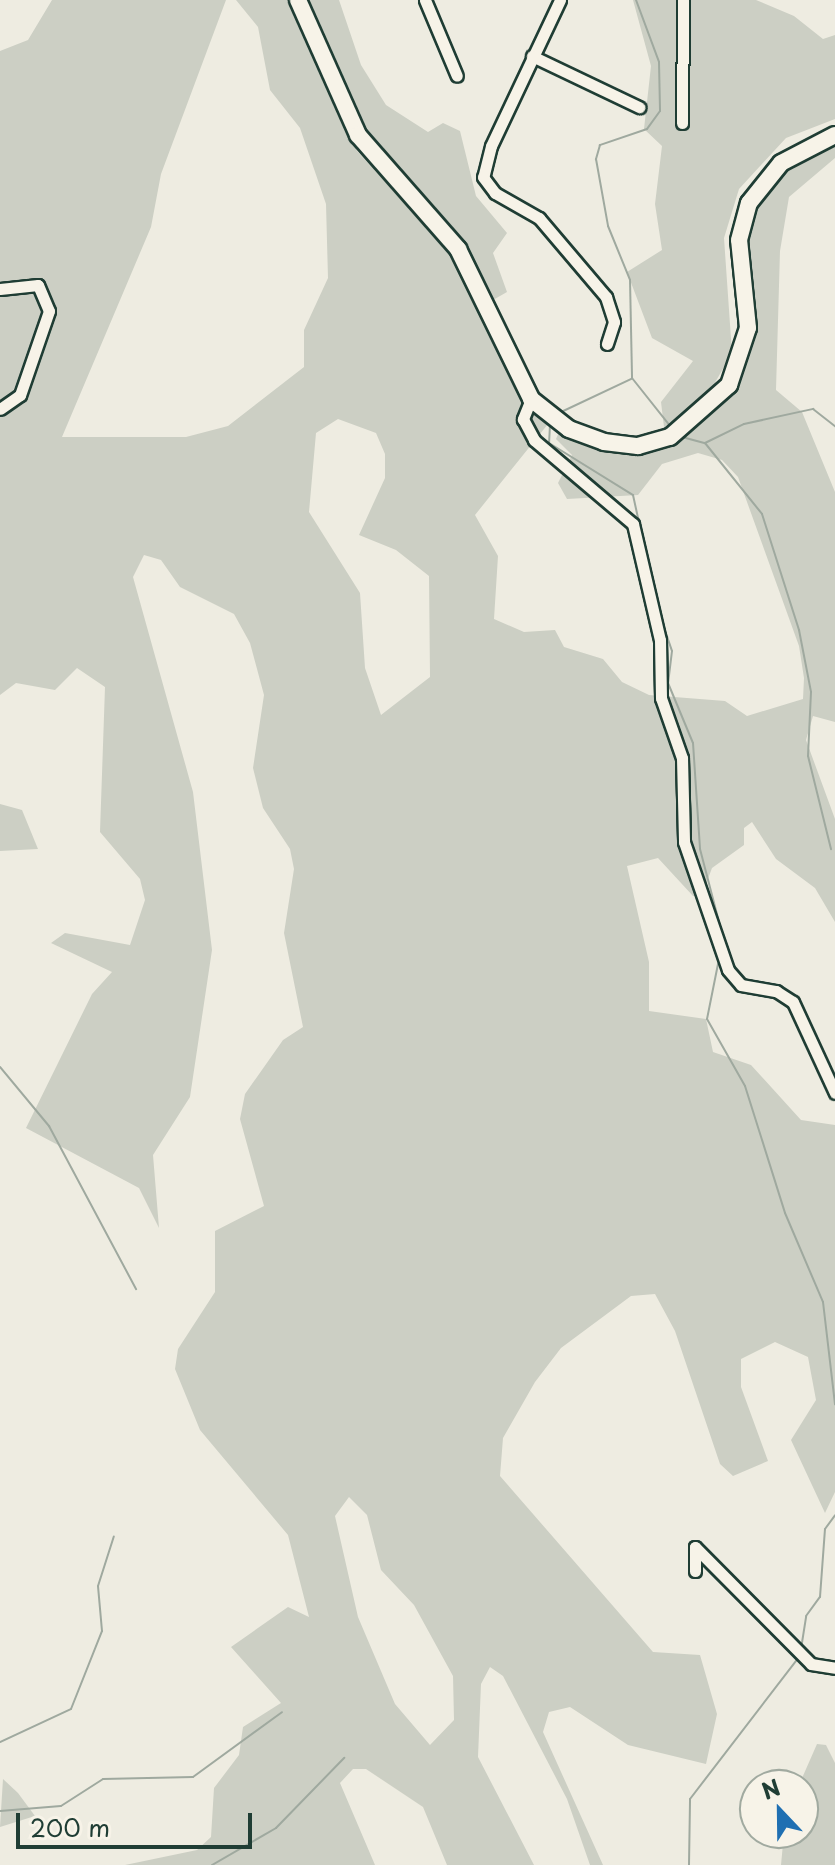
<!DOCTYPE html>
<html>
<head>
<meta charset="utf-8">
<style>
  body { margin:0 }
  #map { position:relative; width:835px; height:1865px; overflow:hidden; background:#eeece1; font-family:"Playpen Sans",sans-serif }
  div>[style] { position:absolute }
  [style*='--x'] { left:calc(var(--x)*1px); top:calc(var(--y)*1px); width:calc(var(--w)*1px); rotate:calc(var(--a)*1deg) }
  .green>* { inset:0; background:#cccfc4 }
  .stream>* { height:2px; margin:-1px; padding:0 1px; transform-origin:1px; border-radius:1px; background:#9fa99f }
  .roads { filter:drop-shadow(2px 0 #1f3d34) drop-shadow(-2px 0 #1f3d34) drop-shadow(0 2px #1f3d34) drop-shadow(0 -2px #1f3d34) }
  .minor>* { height:11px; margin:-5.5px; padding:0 5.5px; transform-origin:5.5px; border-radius:5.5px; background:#f7f3e8 }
  .highway>* { height:16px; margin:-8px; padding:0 8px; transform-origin:8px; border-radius:8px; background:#f7f3e8 }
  span { translate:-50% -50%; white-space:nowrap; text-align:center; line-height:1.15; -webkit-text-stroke:7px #f7f3e8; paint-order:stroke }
  .north { position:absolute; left:739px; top:1769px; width:80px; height:80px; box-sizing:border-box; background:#f7f3e8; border:2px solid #a1aaa0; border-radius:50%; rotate:338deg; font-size:22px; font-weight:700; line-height:32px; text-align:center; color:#1f3d34 }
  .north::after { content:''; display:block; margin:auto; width:28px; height:36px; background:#1f6fb2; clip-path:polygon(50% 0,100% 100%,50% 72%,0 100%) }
  .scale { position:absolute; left:16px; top:1813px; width:236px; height:36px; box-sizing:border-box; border:4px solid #1f3d34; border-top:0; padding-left:10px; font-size:24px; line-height:28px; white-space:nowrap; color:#1f3d34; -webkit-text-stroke:6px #f7f3e8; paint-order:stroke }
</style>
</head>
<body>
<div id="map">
  <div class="green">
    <div style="clip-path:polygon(evenodd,52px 0,226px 0,161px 174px,151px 227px,62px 437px,186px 437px,228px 426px,304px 367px,304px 330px,328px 278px,326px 204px,300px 128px,270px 90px,258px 27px,236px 0,289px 0,357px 151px,456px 261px,514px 385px,548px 424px,475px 515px,498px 556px,494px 619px,524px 632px,555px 630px,564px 647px,603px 659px,622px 682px,649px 695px,725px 701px,747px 716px,803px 699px,804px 678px,799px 646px,738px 477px,722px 460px,698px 453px,662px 464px,638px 495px,567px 499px,558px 483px,572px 455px,556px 439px,559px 432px,599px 447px,683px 435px,717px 408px,743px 362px,739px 249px,754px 190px,835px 134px,835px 158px,789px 197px,780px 251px,776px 390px,802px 412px,835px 492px,835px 722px,813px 716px,806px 740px,835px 819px,835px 922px,815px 888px,776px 859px,752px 822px,744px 828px,744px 845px,712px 868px,702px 895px,693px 896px,658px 858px,627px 866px,649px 962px,649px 1011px,706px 1019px,713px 1052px,751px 1065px,801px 1120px,835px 1125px,835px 1492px,825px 1513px,791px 1440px,816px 1400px,808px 1357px,775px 1342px,741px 1359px,741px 1387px,768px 1461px,733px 1476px,720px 1464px,675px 1331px,655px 1294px,631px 1296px,561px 1348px,535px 1382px,503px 1438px,500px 1476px,653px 1652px,700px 1655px,717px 1714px,706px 1764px,628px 1745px,570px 1707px,549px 1712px,543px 1732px,603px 1865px,590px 1865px,567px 1799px,503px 1676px,490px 1667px,481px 1684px,478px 1757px,534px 1865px,447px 1865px,423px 1807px,366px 1769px,353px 1769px,340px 1783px,375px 1865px,125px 1865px,197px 1850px,211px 1837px,214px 1788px,239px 1755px,243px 1727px,281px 1703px,231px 1647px,288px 1607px,309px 1617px,288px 1535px,200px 1430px,175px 1369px,178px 1349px,215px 1292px,215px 1231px,264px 1206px,240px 1119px,245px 1094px,283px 1040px,303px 1027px,284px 933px,294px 869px,290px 849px,263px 808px,253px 768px,264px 695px,250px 643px,234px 614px,180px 587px,161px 560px,144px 555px,133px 577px,193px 792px,212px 950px,190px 1097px,153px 1155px,159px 1228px,139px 1188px,26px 1128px,92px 994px,112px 972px,51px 943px,65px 933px,130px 945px,145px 900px,140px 879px,100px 832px,105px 687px,77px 668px,55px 690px,16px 683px,0 695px,0 51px,28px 40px,52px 0,338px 419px,376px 433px,385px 454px,385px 478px,359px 535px,396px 550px,429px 576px,430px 677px,381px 715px,365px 668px,360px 593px,309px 512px,316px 433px,338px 419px,52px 0,349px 1497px,367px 1515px,381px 1570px,414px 1605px,453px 1676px,454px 1720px,430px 1745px,395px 1704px,358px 1617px,335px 1516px,349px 1497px)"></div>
    <div style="clip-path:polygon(307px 0,339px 0,361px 65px,386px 105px,428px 132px,443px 123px,460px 131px,476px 196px,507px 233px,493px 253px,507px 292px,493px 300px,461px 238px,371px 146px)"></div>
    <div style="clip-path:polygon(633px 0,756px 0,794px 16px,823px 39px,835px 35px,835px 119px,786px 138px,739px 189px,724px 238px,732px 353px,705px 400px,664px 427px,661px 402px,693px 361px,652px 338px,627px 272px,662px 250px,655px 204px,662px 146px,644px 129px,651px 66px)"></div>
    <div style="clip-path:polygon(0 804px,22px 810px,38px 849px,0 851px)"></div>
    <div style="clip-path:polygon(817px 1744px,826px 1745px,835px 1763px,835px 1865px,781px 1865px,784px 1833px,803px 1833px,799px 1785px)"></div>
    <div style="clip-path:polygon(3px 1779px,18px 1793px,35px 1816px,0 1827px)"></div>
  </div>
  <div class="stream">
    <div style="--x:636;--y:0;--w:66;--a:69.6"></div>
    <div style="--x:659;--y:62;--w:49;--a:88.8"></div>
    <div style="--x:660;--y:111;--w:22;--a:126"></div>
    <div style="--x:647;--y:129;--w:50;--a:161.2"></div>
    <div style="--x:600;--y:145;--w:15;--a:106"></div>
    <div style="--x:596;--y:159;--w:68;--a:79.8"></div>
    <div style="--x:608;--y:226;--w:58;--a:67.8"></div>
    <div style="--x:630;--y:280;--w:98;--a:88.8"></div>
    <div style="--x:632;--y:378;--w:63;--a:51.5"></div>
    <div style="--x:559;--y:413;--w:80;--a:-25.3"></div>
    <div style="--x:550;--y:425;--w:18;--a:93"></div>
    <div style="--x:549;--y:443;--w:99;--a:31.8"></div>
    <div style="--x:633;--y:495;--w:98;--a:77.7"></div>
    <div style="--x:682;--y:437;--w:24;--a:15"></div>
    <div style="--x:705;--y:443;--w:43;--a:-26"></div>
    <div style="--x:744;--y:424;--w:71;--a:-12.3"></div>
    <div style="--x:813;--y:409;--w:28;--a:38"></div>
    <div style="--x:705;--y:443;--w:91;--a:51.2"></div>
    <div style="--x:762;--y:514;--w:122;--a:72.3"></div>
    <div style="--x:799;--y:630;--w:63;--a:79"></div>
    <div style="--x:811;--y:692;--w:64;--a:92.7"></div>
    <div style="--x:808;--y:756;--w:96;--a:76.1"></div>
    <div style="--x:659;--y:613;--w:40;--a:71.1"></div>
    <div style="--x:672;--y:651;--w:32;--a:97"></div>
    <div style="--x:668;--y:683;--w:65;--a:67.4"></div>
    <div style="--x:693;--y:743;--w:106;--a:86.2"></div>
    <div style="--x:700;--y:849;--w:95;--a:75.4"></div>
    <div style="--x:718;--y:964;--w:56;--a:101.3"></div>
    <div style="--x:707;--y:1019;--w:77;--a:60.4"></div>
    <div style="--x:745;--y:1086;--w:133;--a:72.5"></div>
    <div style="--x:785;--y:1213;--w:97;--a:66.9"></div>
    <div style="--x:823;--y:1302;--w:103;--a:83.3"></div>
    <div style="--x:0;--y:1067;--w:77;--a:50.3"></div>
    <div style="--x:49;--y:1126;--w:185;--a:61.9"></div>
    <div style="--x:801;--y:1649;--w:33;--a:-81"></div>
    <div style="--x:806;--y:1616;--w:24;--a:-54"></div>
    <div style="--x:820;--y:1597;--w:68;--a:-85.8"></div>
    <div style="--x:825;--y:1529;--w:17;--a:-54"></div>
    <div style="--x:0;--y:1742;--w:78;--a:-24.9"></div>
    <div style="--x:71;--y:1709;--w:84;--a:-68.3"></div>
    <div style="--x:102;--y:1631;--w:45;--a:-95.1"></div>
    <div style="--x:98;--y:1586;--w:52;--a:-72.3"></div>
    <div style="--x:0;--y:1811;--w:61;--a:-4.7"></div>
    <div style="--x:61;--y:1806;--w:50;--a:-32.7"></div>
    <div style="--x:103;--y:1779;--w:90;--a:-1.3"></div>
    <div style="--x:193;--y:1777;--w:110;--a:-36.1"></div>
    <div style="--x:212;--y:1865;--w:74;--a:-30"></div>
    <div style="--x:276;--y:1828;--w:98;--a:-45.8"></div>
    <div style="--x:689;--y:1865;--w:66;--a:-89.1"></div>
    <div style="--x:690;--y:1799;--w:178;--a:-52.5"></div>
  </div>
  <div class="roads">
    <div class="minor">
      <div style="--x:425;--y:0;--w:82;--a:67.2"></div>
      <div style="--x:560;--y:0;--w:161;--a:115.3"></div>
      <div style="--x:491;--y:146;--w:32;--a:104"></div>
      <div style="--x:483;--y:177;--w:20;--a:53"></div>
      <div style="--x:495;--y:193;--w:51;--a:29.6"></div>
      <div style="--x:539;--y:218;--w:104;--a:49.7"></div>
      <div style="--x:606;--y:297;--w:26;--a:72"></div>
      <div style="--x:614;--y:322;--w:23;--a:108"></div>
      <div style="--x:532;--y:56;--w:119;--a:25.5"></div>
      <div style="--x:682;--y:123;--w:123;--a:-89.5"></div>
      <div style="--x:0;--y:289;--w:38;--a:-6"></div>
      <div style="--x:38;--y:285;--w:28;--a:67"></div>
      <div style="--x:49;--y:311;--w:89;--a:109"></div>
      <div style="--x:20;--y:395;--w:24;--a:145"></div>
      <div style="--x:531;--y:399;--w:22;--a:112"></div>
      <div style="--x:523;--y:419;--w:24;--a:62"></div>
      <div style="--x:534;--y:440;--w:130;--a:40.3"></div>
      <div style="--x:633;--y:524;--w:119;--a:76.9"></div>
      <div style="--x:660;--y:640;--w:58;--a:89"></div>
      <div style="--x:661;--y:698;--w:64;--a:70.7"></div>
      <div style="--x:682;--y:758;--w:84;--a:88.6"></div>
      <div style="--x:684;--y:842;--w:135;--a:71"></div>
      <div style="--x:728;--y:970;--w:20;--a:49"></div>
      <div style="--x:741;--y:985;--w:36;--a:10"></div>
      <div style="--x:776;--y:991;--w:20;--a:33"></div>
      <div style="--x:793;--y:1002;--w:100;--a:65.2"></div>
      <div style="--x:695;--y:1571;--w:24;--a:-90"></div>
      <div style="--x:695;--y:1547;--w:165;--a:45.2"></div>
      <div style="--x:811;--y:1664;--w:24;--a:9"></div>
    </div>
    <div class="highway">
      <div style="--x:298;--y:0;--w:148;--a:66"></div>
      <div style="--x:358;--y:135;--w:152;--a:48.7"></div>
      <div style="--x:458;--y:249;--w:167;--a:64"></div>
      <div style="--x:531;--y:399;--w:48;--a:38.3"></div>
      <div style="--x:569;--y:429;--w:37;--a:20"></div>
      <div style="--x:604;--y:442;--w:34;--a:7"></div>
      <div style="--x:638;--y:446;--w:33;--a:-16"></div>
      <div style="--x:670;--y:437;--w:79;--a:-41.4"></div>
      <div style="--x:729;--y:385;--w:60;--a:-71.6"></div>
      <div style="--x:748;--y:328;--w:88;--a:-95.8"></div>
      <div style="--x:739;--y:240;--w:38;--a:-75"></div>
      <div style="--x:749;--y:203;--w:51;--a:-51.3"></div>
      <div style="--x:781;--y:163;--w:61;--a:-27.4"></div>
    </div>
  </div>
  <div class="north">N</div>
  <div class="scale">200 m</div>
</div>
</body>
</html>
